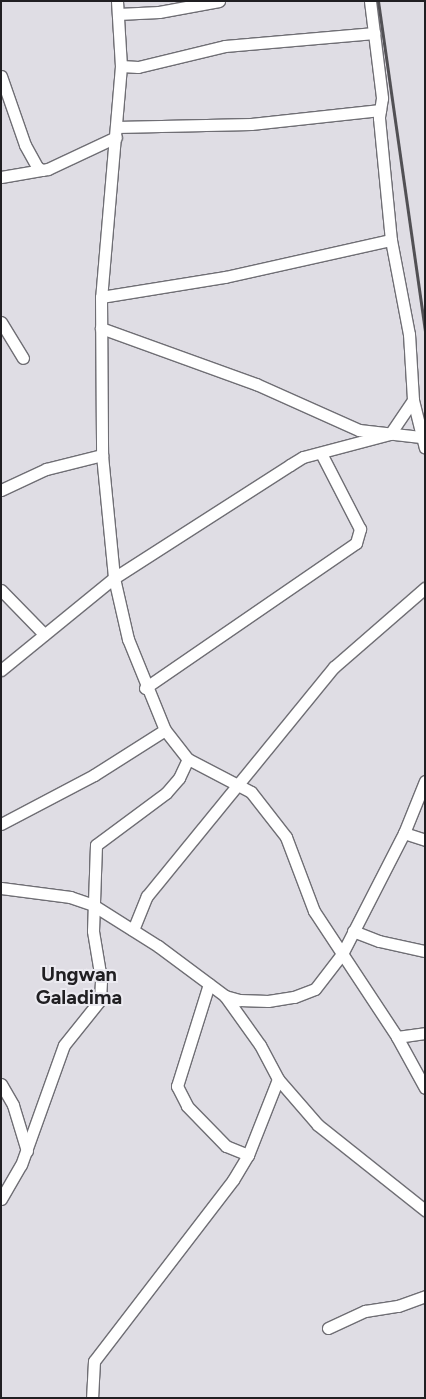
<!DOCTYPE html>
<html>
<head>
<meta charset="utf-8">
<style>
  body { margin:0 }
  #map { position:relative; width:426px; height:1399px; overflow:hidden; background:#dfdde4; font-family:Figtree,sans-serif }
  div>[style] { position:absolute }
  [style*='--x'] { left:calc(var(--x)*1px); top:calc(var(--y)*1px); width:calc(var(--w)*1px); rotate:calc(var(--a)*1deg) }
  .roads { filter:drop-shadow(1px 0 #6f6e74) drop-shadow(-1px 0 #6f6e74) drop-shadow(0 1px #6f6e74) drop-shadow(0 -1px #6f6e74) }
  .minor>* { height:11px; margin:-5.5px; padding:0 5.5px; transform-origin:5.5px; border-radius:5.5px; background:#fff }
  .rail>* { height:3px; margin:-1.5px; padding:0 1.5px; transform-origin:1.5px; border-radius:1.5px; background:#515054 }
  span { translate:-50% -50%; white-space:nowrap; text-align:center; line-height:1.15; -webkit-text-stroke:4px #ecebf1; paint-order:stroke }
  .quarter-label { font-size:20px; color:#201f22; font-weight:700 }
  .frame { position:absolute; inset:0; border:2px solid #201f22; pointer-events:none }
</style>
</head>
<body>
<div id="map">
  <div class="roads">
    <div class="minor">
      <div style="--x:117;--y:1;--w:65;--a:86.5"></div>
      <div style="--x:121;--y:66;--w:232;--a:94.9"></div>
      <div style="--x:101;--y:297;--w:158;--a:89.6"></div>
      <div style="--x:102;--y:455;--w:124;--a:84.4"></div>
      <div style="--x:114;--y:578;--w:63;--a:77.1"></div>
      <div style="--x:128;--y:639;--w:98;--a:67.9"></div>
      <div style="--x:165;--y:730;--w:37;--a:52"></div>
      <div style="--x:188;--y:759;--w:71;--a:27.6"></div>
      <div style="--x:251;--y:792;--w:57;--a:52.1"></div>
      <div style="--x:286;--y:837;--w:79;--a:69.3"></div>
      <div style="--x:314;--y:911;--w:151;--a:56.6"></div>
      <div style="--x:397;--y:1037;--w:58;--a:61.2"></div>
      <div style="--x:370;--y:1;--w:98;--a:82.9"></div>
      <div style="--x:382;--y:98;--w:20;--a:99"></div>
      <div style="--x:379;--y:118;--w:123;--a:84.4"></div>
      <div style="--x:391;--y:240;--w:96;--a:79.2"></div>
      <div style="--x:409;--y:334;--w:66;--a:86.5"></div>
      <div style="--x:413;--y:400;--w:49;--a:76"></div>
      <div style="--x:118;--y:14;--w:41;--a:-2.8"></div>
      <div style="--x:159;--y:12;--w:61;--a:-10.4"></div>
      <div style="--x:121;--y:66;--w:17;--a:3"></div>
      <div style="--x:138;--y:67;--w:89;--a:-13.6"></div>
      <div style="--x:225;--y:46;--w:150;--a:-5"></div>
      <div style="--x:1;--y:76;--w:73;--a:70.8"></div>
      <div style="--x:25;--y:145;--w:25;--a:61"></div>
      <div style="--x:37;--y:167;--w:6;--a:31"></div>
      <div style="--x:116;--y:127;--w:135;--a:-1.3"></div>
      <div style="--x:251;--y:124;--w:130;--a:-6.2"></div>
      <div style="--x:1;--y:177;--w:48;--a:-9.7"></div>
      <div style="--x:48;--y:169;--w:75;--a:-25.2"></div>
      <div style="--x:101;--y:297;--w:126;--a:-9.2"></div>
      <div style="--x:225;--y:277;--w:170;--a:-12.6"></div>
      <div style="--x:1;--y:322;--w:42;--a:58.6"></div>
      <div style="--x:101;--y:328;--w:165;--a:19.9"></div>
      <div style="--x:256;--y:384;--w:113;--a:24.1"></div>
      <div style="--x:359;--y:430;--w:62;--a:6.4"></div>
      <div style="--x:1;--y:490;--w:50;--a:-25"></div>
      <div style="--x:46;--y:469;--w:58;--a:-14"></div>
      <div style="--x:1;--y:590;--w:62;--a:45.7"></div>
      <div style="--x:1;--y:670;--w:146;--a:-39.2"></div>
      <div style="--x:114;--y:578;--w:209;--a:-32.7"></div>
      <div style="--x:290;--y:465;--w:15;--a:-32"></div>
      <div style="--x:303;--y:457;--w:90;--a:-14.8"></div>
      <div style="--x:390;--y:434;--w:41;--a:-55.9"></div>
      <div style="--x:145;--y:688;--w:256;--a:-34.5"></div>
      <div style="--x:356;--y:543;--w:15;--a:-74"></div>
      <div style="--x:360;--y:529;--w:85;--a:-117.2"></div>
      <div style="--x:1;--y:824;--w:105;--a:-27.8"></div>
      <div style="--x:94;--y:775;--w:84;--a:-32.4"></div>
      <div style="--x:404;--y:833;--w:22;--a:18"></div>
      <div style="--x:1;--y:888;--w:70;--a:7.4"></div>
      <div style="--x:70;--y:897;--w:24;--a:19"></div>
      <div style="--x:93;--y:905;--w:77;--a:32.2"></div>
      <div style="--x:158;--y:946;--w:84;--a:36.7"></div>
      <div style="--x:225;--y:996;--w:60;--a:54.5"></div>
      <div style="--x:260;--y:1045;--w:38;--a:62"></div>
      <div style="--x:278;--y:1079;--w:82;--a:111.5"></div>
      <div style="--x:248;--y:1155;--w:29;--a:121"></div>
      <div style="--x:233;--y:1180;--w:228;--a:127.5"></div>
      <div style="--x:94;--y:1361;--w:37;--a:93"></div>
      <div style="--x:133;--y:930;--w:37;--a:-68"></div>
      <div style="--x:147;--y:896;--w:296;--a:-50.8"></div>
      <div style="--x:334;--y:667;--w:121;--a:-41"></div>
      <div style="--x:353;--y:931;--w:28;--a:21"></div>
      <div style="--x:379;--y:941;--w:47;--a:12.3"></div>
      <div style="--x:209;--y:984;--w:107;--a:107.4"></div>
      <div style="--x:177;--y:1086;--w:22;--a:63"></div>
      <div style="--x:187;--y:1106;--w:56;--a:45.7"></div>
      <div style="--x:226;--y:1146;--w:24;--a:22"></div>
      <div style="--x:225;--y:996;--w:15;--a:16"></div>
      <div style="--x:239;--y:1000;--w:29;--a:2"></div>
      <div style="--x:268;--y:1001;--w:26;--a:-9"></div>
      <div style="--x:294;--y:997;--w:22;--a:-21"></div>
      <div style="--x:315;--y:989;--w:44;--a:-52.4"></div>
      <div style="--x:342;--y:954;--w:136;--a:-62.9"></div>
      <div style="--x:404;--y:833;--w:56;--a:-68"></div>
      <div style="--x:397;--y:1037;--w:28;--a:-8"></div>
      <div style="--x:278;--y:1079;--w:61;--a:49"></div>
      <div style="--x:318;--y:1125;--w:137;--a:38.5"></div>
      <div style="--x:1;--y:1084;--w:24;--a:60"></div>
      <div style="--x:13;--y:1105;--w:48;--a:73.1"></div>
      <div style="--x:1;--y:1199;--w:39;--a:-60"></div>
      <div style="--x:21;--y:1165;--w:127;--a:-70.3"></div>
      <div style="--x:64;--y:1045;--w:58;--a:-51.3"></div>
      <div style="--x:100;--y:1000;--w:21;--a:-87"></div>
      <div style="--x:101;--y:979;--w:49;--a:-99.5"></div>
      <div style="--x:93;--y:931;--w:86;--a:-88"></div>
      <div style="--x:96;--y:845;--w:87;--a:-36.6"></div>
      <div style="--x:166;--y:793;--w:20;--a:-49"></div>
      <div style="--x:179;--y:778;--w:21;--a:-65"></div>
      <div style="--x:328;--y:1328;--w:41;--a:-24.7"></div>
      <div style="--x:365;--y:1311;--w:33;--a:-9"></div>
      <div style="--x:398;--y:1306;--w:29;--a:-20"></div>
    </div>
  </div>
  <div class="rail">
    <div style="--x:378;--y:1;--w:334;--a:81.9"></div>
  </div>
  <div class="quarter-label">
    <span style="left:79px;top:986px">Ungwan<br>Galadima</span>
  </div>
  <div class="frame"></div>
</div>
</body>
</html>
